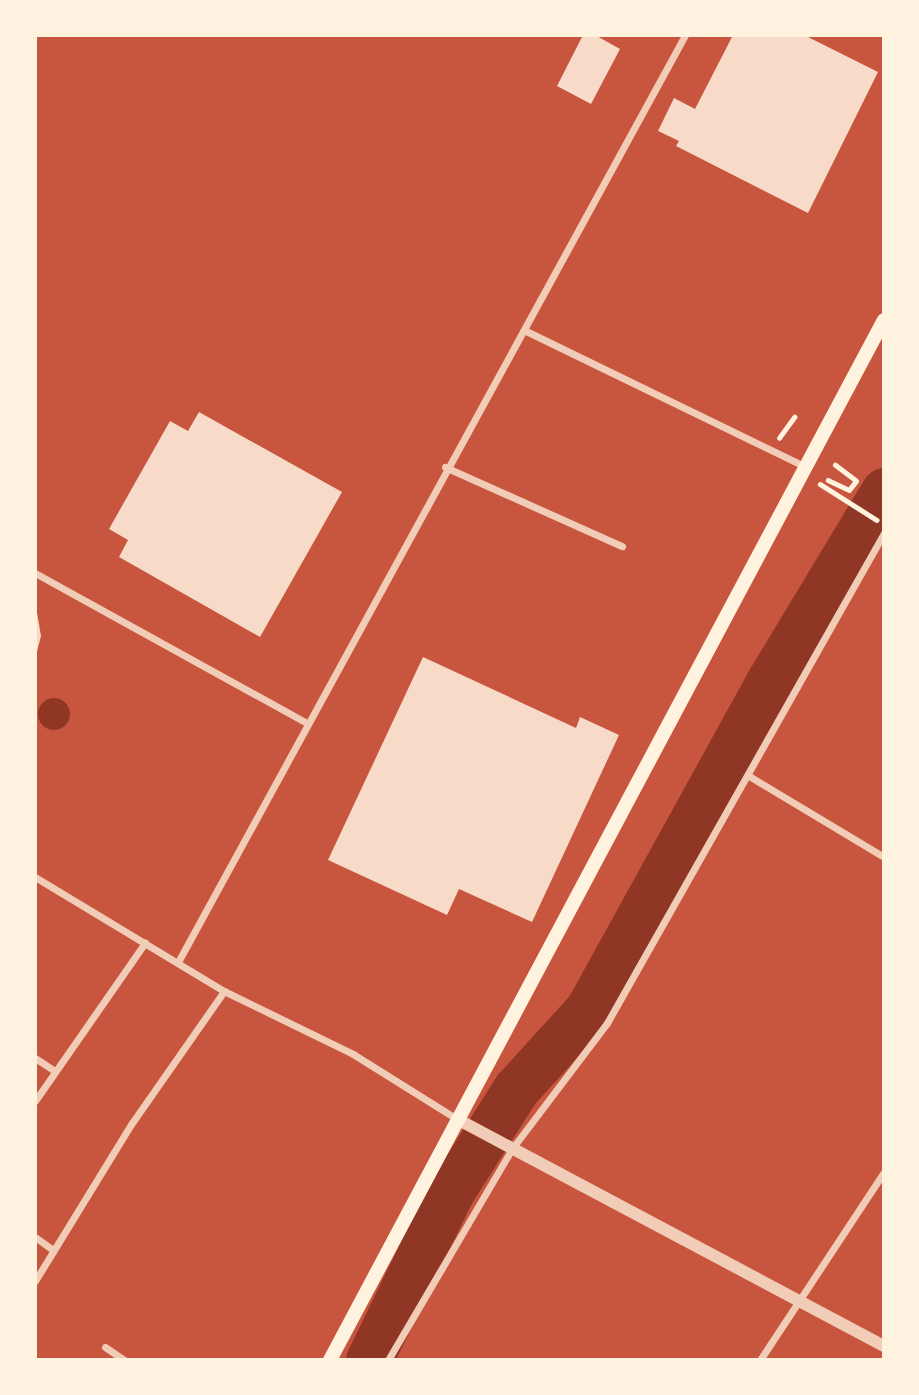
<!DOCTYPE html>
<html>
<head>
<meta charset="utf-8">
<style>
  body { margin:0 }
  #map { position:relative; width:919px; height:1395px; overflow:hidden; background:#c8553d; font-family:Merriweather,serif }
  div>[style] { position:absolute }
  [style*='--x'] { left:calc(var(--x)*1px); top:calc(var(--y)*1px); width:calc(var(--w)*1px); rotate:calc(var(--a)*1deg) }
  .water>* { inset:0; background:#8f3625 }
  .round { border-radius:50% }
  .river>* { height:47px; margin:-23.5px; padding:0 23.5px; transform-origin:23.5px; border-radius:23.5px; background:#8f3625 }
  .building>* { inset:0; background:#f7dbc8 }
  .path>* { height:4.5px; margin:-2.25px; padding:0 2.25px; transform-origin:2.25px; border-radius:2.25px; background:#fff3e0 }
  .minor>* { height:7px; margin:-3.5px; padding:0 3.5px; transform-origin:3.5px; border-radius:3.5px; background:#f1ccb7 }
  .tertiary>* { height:12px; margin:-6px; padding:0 6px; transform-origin:6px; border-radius:6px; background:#f1ccb7 }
  .secondary>* { height:14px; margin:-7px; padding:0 7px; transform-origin:7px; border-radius:7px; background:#fff3e0 }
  span { translate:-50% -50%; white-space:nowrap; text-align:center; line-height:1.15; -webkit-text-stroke:6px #fff3e0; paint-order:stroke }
  .frame { position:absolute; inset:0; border:37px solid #fff3e0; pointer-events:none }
</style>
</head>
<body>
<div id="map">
  <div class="water">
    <div class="round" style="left:38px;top:698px;width:32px;height:32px"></div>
  </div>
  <div class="river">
    <div style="--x:369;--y:1360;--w:186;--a:-64.1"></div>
    <div style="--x:450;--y:1193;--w:123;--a:-57.6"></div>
    <div style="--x:516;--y:1089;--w:107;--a:-47.7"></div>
    <div style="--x:588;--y:1010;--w:375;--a:-61.1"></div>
    <div style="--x:769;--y:682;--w:223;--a:-58.9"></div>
  </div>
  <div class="building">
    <div style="clip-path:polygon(583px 35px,595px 35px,620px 49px,591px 104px,557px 86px)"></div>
    <div style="clip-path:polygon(733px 35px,804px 35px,878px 72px,808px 213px,676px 146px,679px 141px,658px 131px,674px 98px,695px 109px)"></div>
    <div style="clip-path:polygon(199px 412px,342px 492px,260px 637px,119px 557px,128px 540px,109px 529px,170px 421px,188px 431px)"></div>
    <div style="clip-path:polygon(35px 601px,41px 636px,35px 659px)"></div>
    <div style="clip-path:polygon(423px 657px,576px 728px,580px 717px,619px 735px,532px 922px,459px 889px,447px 915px,328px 860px)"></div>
  </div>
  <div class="path">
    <div style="--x:779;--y:438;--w:26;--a:-54"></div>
    <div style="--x:828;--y:480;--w:23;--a:25"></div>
    <div style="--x:849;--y:490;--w:11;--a:-52"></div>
    <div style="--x:856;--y:481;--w:26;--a:-143"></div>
    <div style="--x:820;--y:484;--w:67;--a:32.3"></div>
  </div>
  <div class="minor">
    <div style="--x:526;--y:331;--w:311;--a:25.9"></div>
    <div style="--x:445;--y:467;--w:194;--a:24.1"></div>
    <div style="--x:35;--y:573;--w:311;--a:28.9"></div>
    <div style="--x:749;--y:776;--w:157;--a:31"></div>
    <div style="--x:35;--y:877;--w:221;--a:31.1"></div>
    <div style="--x:224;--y:991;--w:144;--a:26"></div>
    <div style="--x:353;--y:1054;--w:123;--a:32"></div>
    <div style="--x:178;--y:962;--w:1057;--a:-61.32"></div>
    <div style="--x:35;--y:1058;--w:24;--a:33"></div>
    <div style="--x:35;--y:1101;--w:193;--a:-55.2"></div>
    <div style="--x:35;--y:1237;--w:22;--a:36"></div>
    <div style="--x:35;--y:1281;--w:185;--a:-58.5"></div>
    <div style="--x:132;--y:1123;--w:161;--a:-55.1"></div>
    <div style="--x:105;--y:1347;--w:23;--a:34"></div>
    <div style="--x:388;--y:1360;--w:243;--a:-59.6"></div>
    <div style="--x:511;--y:1150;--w:159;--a:-52.9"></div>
    <div style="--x:607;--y:1023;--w:563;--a:-60.52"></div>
    <div style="--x:760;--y:1360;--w:225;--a:-56.6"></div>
  </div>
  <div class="tertiary">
    <div style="--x:457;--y:1119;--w:484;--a:28"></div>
  </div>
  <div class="secondary">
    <div style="--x:330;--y:1360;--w:1178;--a:-61.96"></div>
  </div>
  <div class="frame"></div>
</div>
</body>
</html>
